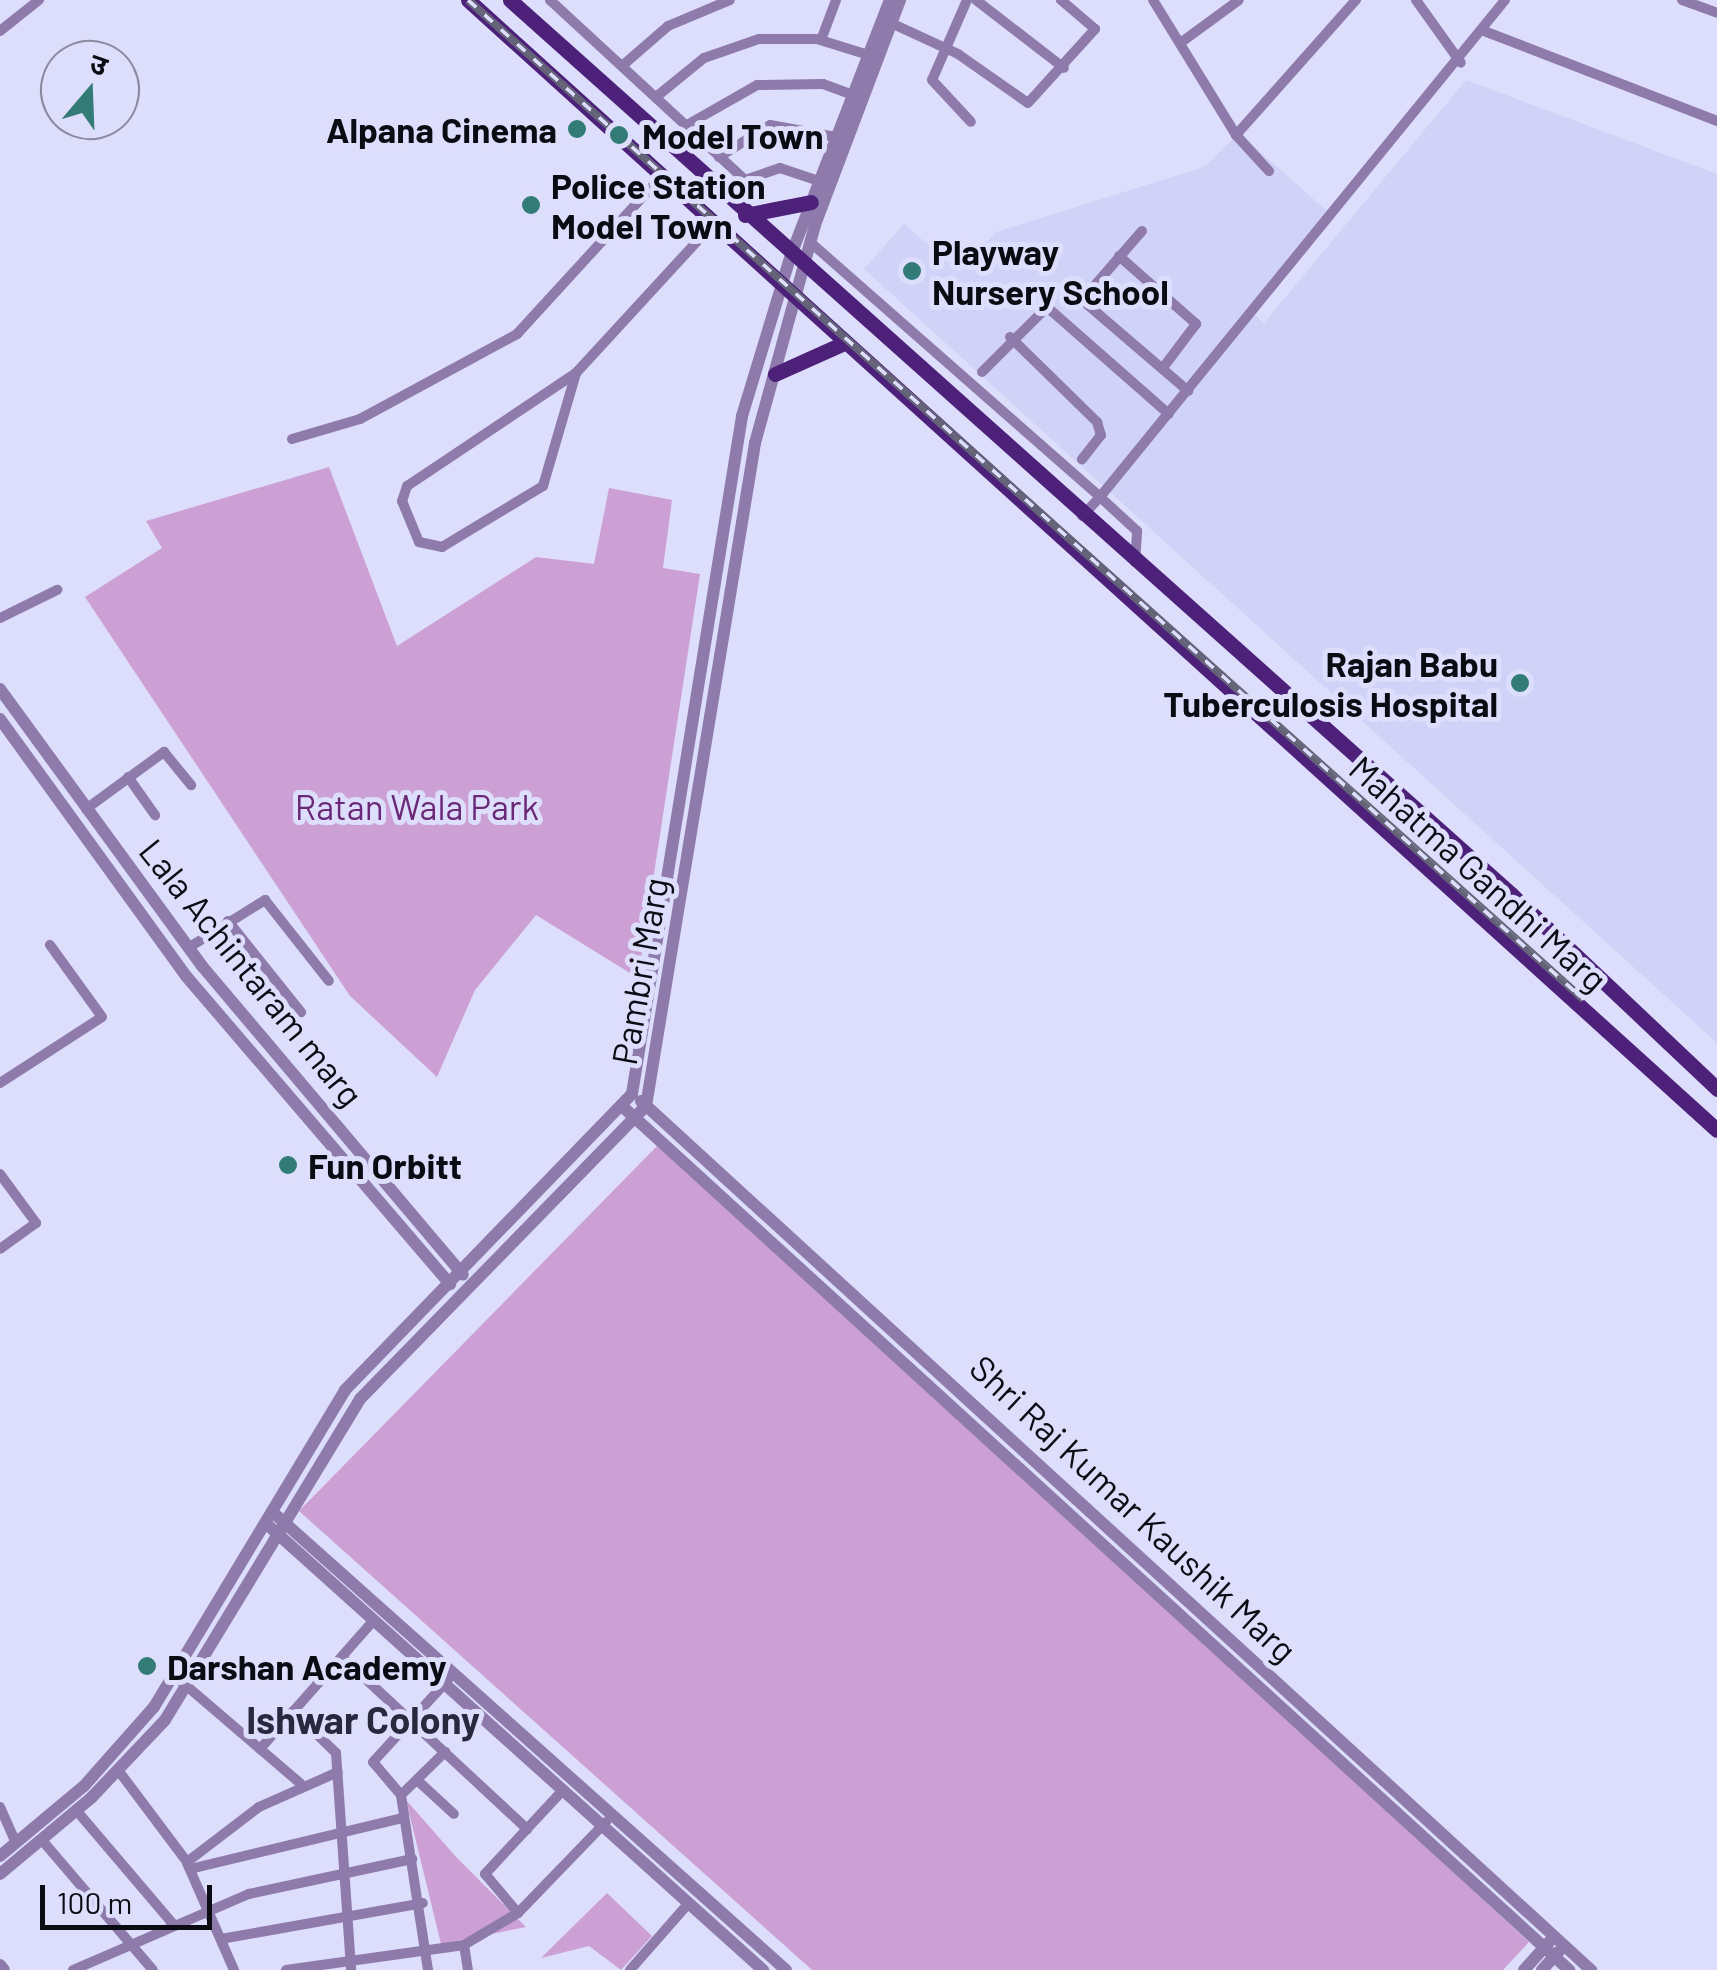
<!DOCTYPE html>
<html>
<head>
<meta charset="utf-8">
<style>
  body { margin:0 }
  #map { position:relative; width:1717px; height:1970px; overflow:hidden; background:#dddefb; font-family:Barlow,"Noto Sans Devanagari",sans-serif }
  div>[style] { position:absolute }
  [style*='--x'] { left:calc(var(--x)*1px); top:calc(var(--y)*1px); width:calc(var(--w)*1px); rotate:calc(var(--a)*1deg) }
  .built>* { inset:0; background:#d1d2f7 }
  .green>* { inset:0; background:#cca0d4 }
  .minor>* { height:10px; margin:-5px; padding:0 5px; transform-origin:5px; border-radius:5px; background:#8e7bac }
  .tertiary>* { height:12px; margin:-6px; padding:0 6px; transform-origin:6px; border-radius:6px; background:#8e7bac }
  .primary>* { height:15px; margin:-7.5px; padding:0 7.5px; transform-origin:7.5px; border-radius:7.5px; background:#4d207a }
  .rail>* { height:8px; margin-top:-4px; transform-origin:0; background:repeating-linear-gradient(90deg,#dddefb 0 11px,#666779 0 22px); box-sizing:border-box; border-block:2px solid #666779 }
  .dots>* { width:28px; height:28px; translate:-50% -50%; box-sizing:border-box; border:5px solid #dddefb; border-radius:50% }
  span { translate:-50% -50%; white-space:nowrap; text-align:center; line-height:1.15; -webkit-text-stroke:10px #dddefb; paint-order:stroke }
  .poi-label { font-size:35px; color:#0b0b14; font-weight:700 }
  .right { translate:-100% -50%; text-align:right }
  .left { translate:0 -50%; text-align:left }
  .park-label { font-size:35px; color:#6a2876 }
  .street-label { font-size:35px; color:#0b0b14 }
  .neighbourhood-label { font-size:38px; color:#28283e; font-weight:700 }
  .north { position:absolute; left:40px; top:40px; width:100px; height:100px; box-sizing:border-box; background:#dddefb; border:2px solid #898a9f; border-radius:50%; rotate:19deg; font-size:28px; font-weight:700; line-height:40px; text-align:center; color:#0b0b14 }
  .north::after { content:''; display:block; margin:auto; width:35px; height:45px; background:#337b77; clip-path:polygon(50% 0,100% 100%,50% 72%,0 100%) }
  .scale { position:absolute; left:40px; top:1885px; width:172px; height:45px; box-sizing:border-box; border:5px solid #0b0b14; border-top:0; padding-left:12px; font-size:30px; line-height:35px; white-space:nowrap; color:#0b0b14; -webkit-text-stroke:8px #dddefb; paint-order:stroke }
</style>
</head>
<body>
<div id="map">
  <div class="built">
    <div style="clip-path:polygon(1466px 80px,1717px 174px,1717px 1043px,864px 269px,904px 224px,960px 272px,996px 232px,1204px 167px,1239px 133px,1335px 218px,1253px 313px,1264px 323px)"></div>
  </div>
  <div class="green">
    <div style="clip-path:polygon(329px 467px,397px 646px,536px 557px,594px 564px,609px 488px,672px 500px,663px 568px,700px 574px,638px 978px,536px 915px,475px 990px,437px 1077px,350px 996px,85px 597px,162px 548px,146px 521px)"></div>
    <div style="clip-path:polygon(661px 1142px,1529px 1942px,1503px 1970px,812px 1970px,299px 1511px)"></div>
    <div style="clip-path:polygon(406px 1800px,457px 1858px,526px 1927px,441px 1944px)"></div>
    <div style="clip-path:polygon(607px 1893px,652px 1936px,621px 1970px,589px 1946px,541px 1958px)"></div>
  </div>
  <div class="minor">
    <div style="--x:550;--y:0;--w:265;--a:42.7"></div>
    <div style="--x:745;--y:180;--w:37;--a:-19"></div>
    <div style="--x:780;--y:168;--w:41;--a:18.4"></div>
    <div style="--x:967;--y:0;--w:87;--a:113.6"></div>
    <div style="--x:932;--y:80;--w:57;--a:47.1"></div>
    <div style="--x:976;--y:0;--w:111;--a:37.7"></div>
    <div style="--x:1153;--y:0;--w:158;--a:58.4"></div>
    <div style="--x:1236;--y:135;--w:49;--a:47.5"></div>
    <div style="--x:1416;--y:0;--w:77;--a:54.5"></div>
    <div style="--x:1682;--y:0;--w:37;--a:20"></div>
    <div style="--x:891;--y:23;--w:74;--a:24.8"></div>
    <div style="--x:958;--y:54;--w:85;--a:35"></div>
    <div style="--x:1028;--y:103;--w:100;--a:-47.8"></div>
    <div style="--x:1095;--y:29;--w:45;--a:-139.5"></div>
    <div style="--x:0;--y:31;--w:50;--a:-38.5"></div>
    <div style="--x:1484;--y:31;--w:250;--a:21.1"></div>
    <div style="--x:821;--y:40;--w:43;--a:-69.4"></div>
    <div style="--x:1183;--y:41;--w:69;--a:-36.2"></div>
    <div style="--x:622;--y:66;--w:61;--a:-41"></div>
    <div style="--x:668;--y:26;--w:67;--a:-22.8"></div>
    <div style="--x:656;--y:97;--w:62;--a:-39.1"></div>
    <div style="--x:704;--y:58;--w:58;--a:-19.1"></div>
    <div style="--x:759;--y:39;--w:58;--a:0"></div>
    <div style="--x:817;--y:39;--w:53;--a:17.4"></div>
    <div style="--x:687;--y:125;--w:81;--a:-29.7"></div>
    <div style="--x:757;--y:85;--w:66;--a:-0.9"></div>
    <div style="--x:823;--y:84;--w:32;--a:20"></div>
    <div style="--x:1236;--y:135;--w:181;--a:-48.4"></div>
    <div style="--x:719;--y:157;--w:60;--a:-32.1"></div>
    <div style="--x:770;--y:125;--w:67;--a:10.3"></div>
    <div style="--x:1142;--y:231;--w:91;--a:131"></div>
    <div style="--x:1082;--y:300;--w:140;--a:40.6"></div>
    <div style="--x:810;--y:242;--w:386;--a:41.3"></div>
    <div style="--x:1100;--y:497;--w:26;--a:133"></div>
    <div style="--x:1119;--y:256;--w:103;--a:41.4"></div>
    <div style="--x:1196;--y:324;--w:56;--a:127.1"></div>
    <div style="--x:1010;--y:337;--w:122;--a:44.3"></div>
    <div style="--x:1097;--y:422;--w:14;--a:73"></div>
    <div style="--x:1101;--y:435;--w:31;--a:128"></div>
    <div style="--x:982;--y:372;--w:92;--a:-45"></div>
    <div style="--x:1047;--y:307;--w:162;--a:41.3"></div>
    <div style="--x:576;--y:373;--w:203;--a:146.2"></div>
    <div style="--x:407;--y:486;--w:16;--a:108"></div>
    <div style="--x:402;--y:501;--w:44;--a:67.5"></div>
    <div style="--x:419;--y:542;--w:24;--a:12"></div>
    <div style="--x:442;--y:547;--w:118;--a:-31.1"></div>
    <div style="--x:543;--y:486;--w:118;--a:-73.7"></div>
    <div style="--x:576;--y:373;--w:200;--a:-47.4"></div>
    <div style="--x:292;--y:439;--w:71;--a:-16.4"></div>
    <div style="--x:360;--y:419;--w:179;--a:-28.4"></div>
    <div style="--x:517;--y:334;--w:212;--a:-47.5"></div>
    <div style="--x:1135;--y:562;--w:31;--a:-86"></div>
    <div style="--x:1137;--y:531;--w:50;--a:-137.4"></div>
    <div style="--x:1100;--y:497;--w:641;--a:-50.82"></div>
    <div style="--x:0;--y:618;--w:64;--a:-26.2"></div>
    <div style="--x:128;--y:777;--w:47;--a:54.6"></div>
    <div style="--x:86;--y:809;--w:97;--a:-36.2"></div>
    <div style="--x:164;--y:752;--w:43;--a:50.7"></div>
    <div style="--x:228;--y:921;--w:117;--a:51.3"></div>
    <div style="--x:188;--y:948;--w:91;--a:-31.9"></div>
    <div style="--x:265;--y:900;--w:103;--a:51.7"></div>
    <div style="--x:0;--y:1083;--w:121;--a:-32.9"></div>
    <div style="--x:102;--y:1017;--w:89;--a:-125.8"></div>
    <div style="--x:0;--y:1174;--w:61;--a:53.7"></div>
    <div style="--x:36;--y:1223;--w:44;--a:144.2"></div>
    <div style="--x:342;--y:1657;--w:253;--a:42.9"></div>
    <div style="--x:175;--y:1676;--w:166;--a:40.6"></div>
    <div style="--x:293;--y:1711;--w:60;--a:44.3"></div>
    <div style="--x:336;--y:1753;--w:218;--a:86"></div>
    <div style="--x:260;--y:1749;--w:172;--a:-48.5"></div>
    <div style="--x:118;--y:1770;--w:115;--a:53.1"></div>
    <div style="--x:187;--y:1862;--w:91;--a:-37.4"></div>
    <div style="--x:259;--y:1807;--w:86;--a:-23.9"></div>
    <div style="--x:417;--y:1780;--w:50;--a:42.6"></div>
    <div style="--x:401;--y:1795;--w:62;--a:-44.3"></div>
    <div style="--x:0;--y:1807;--w:39;--a:66"></div>
    <div style="--x:76;--y:1810;--w:150;--a:49.6"></div>
    <div style="--x:41;--y:1839;--w:172;--a:49.5"></div>
    <div style="--x:187;--y:1863;--w:117;--a:66.3"></div>
    <div style="--x:190;--y:1869;--w:219;--a:-13.5"></div>
    <div style="--x:518;--y:1913;--w:51;--a:-130.2"></div>
    <div style="--x:485;--y:1874;--w:115;--a:-47.1"></div>
    <div style="--x:221;--y:1939;--w:205;--a:-10.1"></div>
    <div style="--x:464;--y:1945;--w:25;--a:81"></div>
    <div style="--x:73;--y:1970;--w:192;--a:-23.4"></div>
    <div style="--x:249;--y:1894;--w:167;--a:-12.1"></div>
    <div style="--x:286;--y:1970;--w:180;--a:-8"></div>
    <div style="--x:464;--y:1945;--w:63;--a:-30.7"></div>
    <div style="--x:518;--y:1913;--w:127;--a:-46"></div>
    <div style="--x:428;--y:1970;--w:177;--a:-98.8"></div>
    <div style="--x:401;--y:1795;--w:43;--a:-130.3"></div>
    <div style="--x:373;--y:1762;--w:111;--a:-47.6"></div>
    <div style="--x:630;--y:1970;--w:88;--a:-48.7"></div>
  </div>
  <div class="tertiary">
    <div style="--x:0;--y:689;--w:343;--a:53.9"></div>
    <div style="--x:202;--y:966;--w:404;--a:49.8"></div>
    <div style="--x:0;--y:719;--w:317;--a:54.1"></div>
    <div style="--x:186;--y:976;--w:406;--a:49.4"></div>
    <div style="--x:641;--y:1101;--w:1288;--a:42.45"></div>
    <div style="--x:623;--y:1107;--w:1281;--a:42.37"></div>
    <div style="--x:277;--y:1516;--w:682;--a:41.73"></div>
    <div style="--x:270;--y:1527;--w:663;--a:41.94"></div>
    <div style="--x:0;--y:1856;--w:109;--a:-39.8"></div>
    <div style="--x:84;--y:1786;--w:106;--a:-48.5"></div>
    <div style="--x:154;--y:1707;--w:370;--a:-58.9"></div>
    <div style="--x:345;--y:1390;--w:412;--a:-45.9"></div>
    <div style="--x:632;--y:1094;--w:687;--a:-80.78"></div>
    <div style="--x:742;--y:416;--w:168;--a:-73.1"></div>
    <div style="--x:791;--y:255;--w:274;--a:-68.8"></div>
    <div style="--x:0;--y:1874;--w:120;--a:-39.9"></div>
    <div style="--x:92;--y:1797;--w:106;--a:-46.5"></div>
    <div style="--x:165;--y:1720;--w:376;--a:-58.7"></div>
    <div style="--x:360;--y:1399;--w:409;--a:-45.7"></div>
    <div style="--x:646;--y:1106;--w:672;--a:-80.66"></div>
    <div style="--x:755;--y:443;--w:226;--a:-74.6"></div>
    <div style="--x:815;--y:225;--w:241;--a:-69.3"></div>
    <div style="--x:0;--y:1965;--w:6;--a:51"></div>
    <div style="--x:1524;--y:1970;--w:38;--a:-48"></div>
    <div style="--x:1542;--y:1970;--w:25;--a:-48"></div>
  </div>
  <div class="primary">
    <div style="--x:468;--y:0;--w:1684;--a:42.14"></div>
    <div style="--x:510;--y:0;--w:1342;--a:41.77"></div>
    <div style="--x:1511;--y:894;--w:284;--a:43.4"></div>
    <div style="--x:745;--y:215;--w:67;--a:-11.1"></div>
    <div style="--x:775;--y:374;--w:73;--a:-24.1"></div>
  </div>
  <div class="rail">
    <div style="--x:468;--y:0;--w:1498;--a:41.86"></div>
  </div>
  <div class="dots">
    <div style="left:577px;top:129px;background:#337b77"></div>
    <div style="left:619px;top:135px;background:#337b77"></div>
    <div style="left:531px;top:205px;background:#337b77"></div>
    <div style="left:912px;top:271px;background:#337b77"></div>
    <div style="left:1520px;top:683px;background:#337b77"></div>
    <div style="left:288px;top:1165px;background:#337b77"></div>
    <div style="left:147px;top:1666px;background:#337b77"></div>
  </div>
  <div class="poi-label">
    <span class="right" style="left:557px;top:129px">Alpana Cinema</span>
    <span class="left" style="left:642px;top:135px">Model Town</span>
    <span class="left" style="left:551px;top:205px">Police Station<br>Model Town</span>
    <span class="left" style="left:932px;top:271px">Playway<br>Nursery School</span>
    <span class="right" style="left:1498px;top:683px">Rajan Babu<br>Tuberculosis Hospital</span>
    <span class="left" style="left:308px;top:1165px">Fun Orbitt</span>
    <span class="left" style="left:167px;top:1666px">Darshan Academy</span>
  </div>
  <div class="park-label">
    <span style="left:417px;top:806px">Ratan Wala Park</span>
  </div>
  <div class="street-label">
    <span style="left:1479px;top:873px;rotate:42deg">Mahatma Gandhi Marg</span>
    <span style="left:639px;top:971px;rotate:-80deg">Pambri Marg</span>
    <span style="left:252px;top:972px;rotate:51deg">Lala Achintaram marg</span>
    <span style="left:1134px;top:1508px;rotate:43deg">Shri Raj Kumar Kaushik Marg</span>
  </div>
  <div class="neighbourhood-label">
    <span style="left:363px;top:1720px">Ishwar Colony</span>
  </div>
  <div class="north">उ</div>
  <div class="scale">100 m</div>
</div>
</body>
</html>
